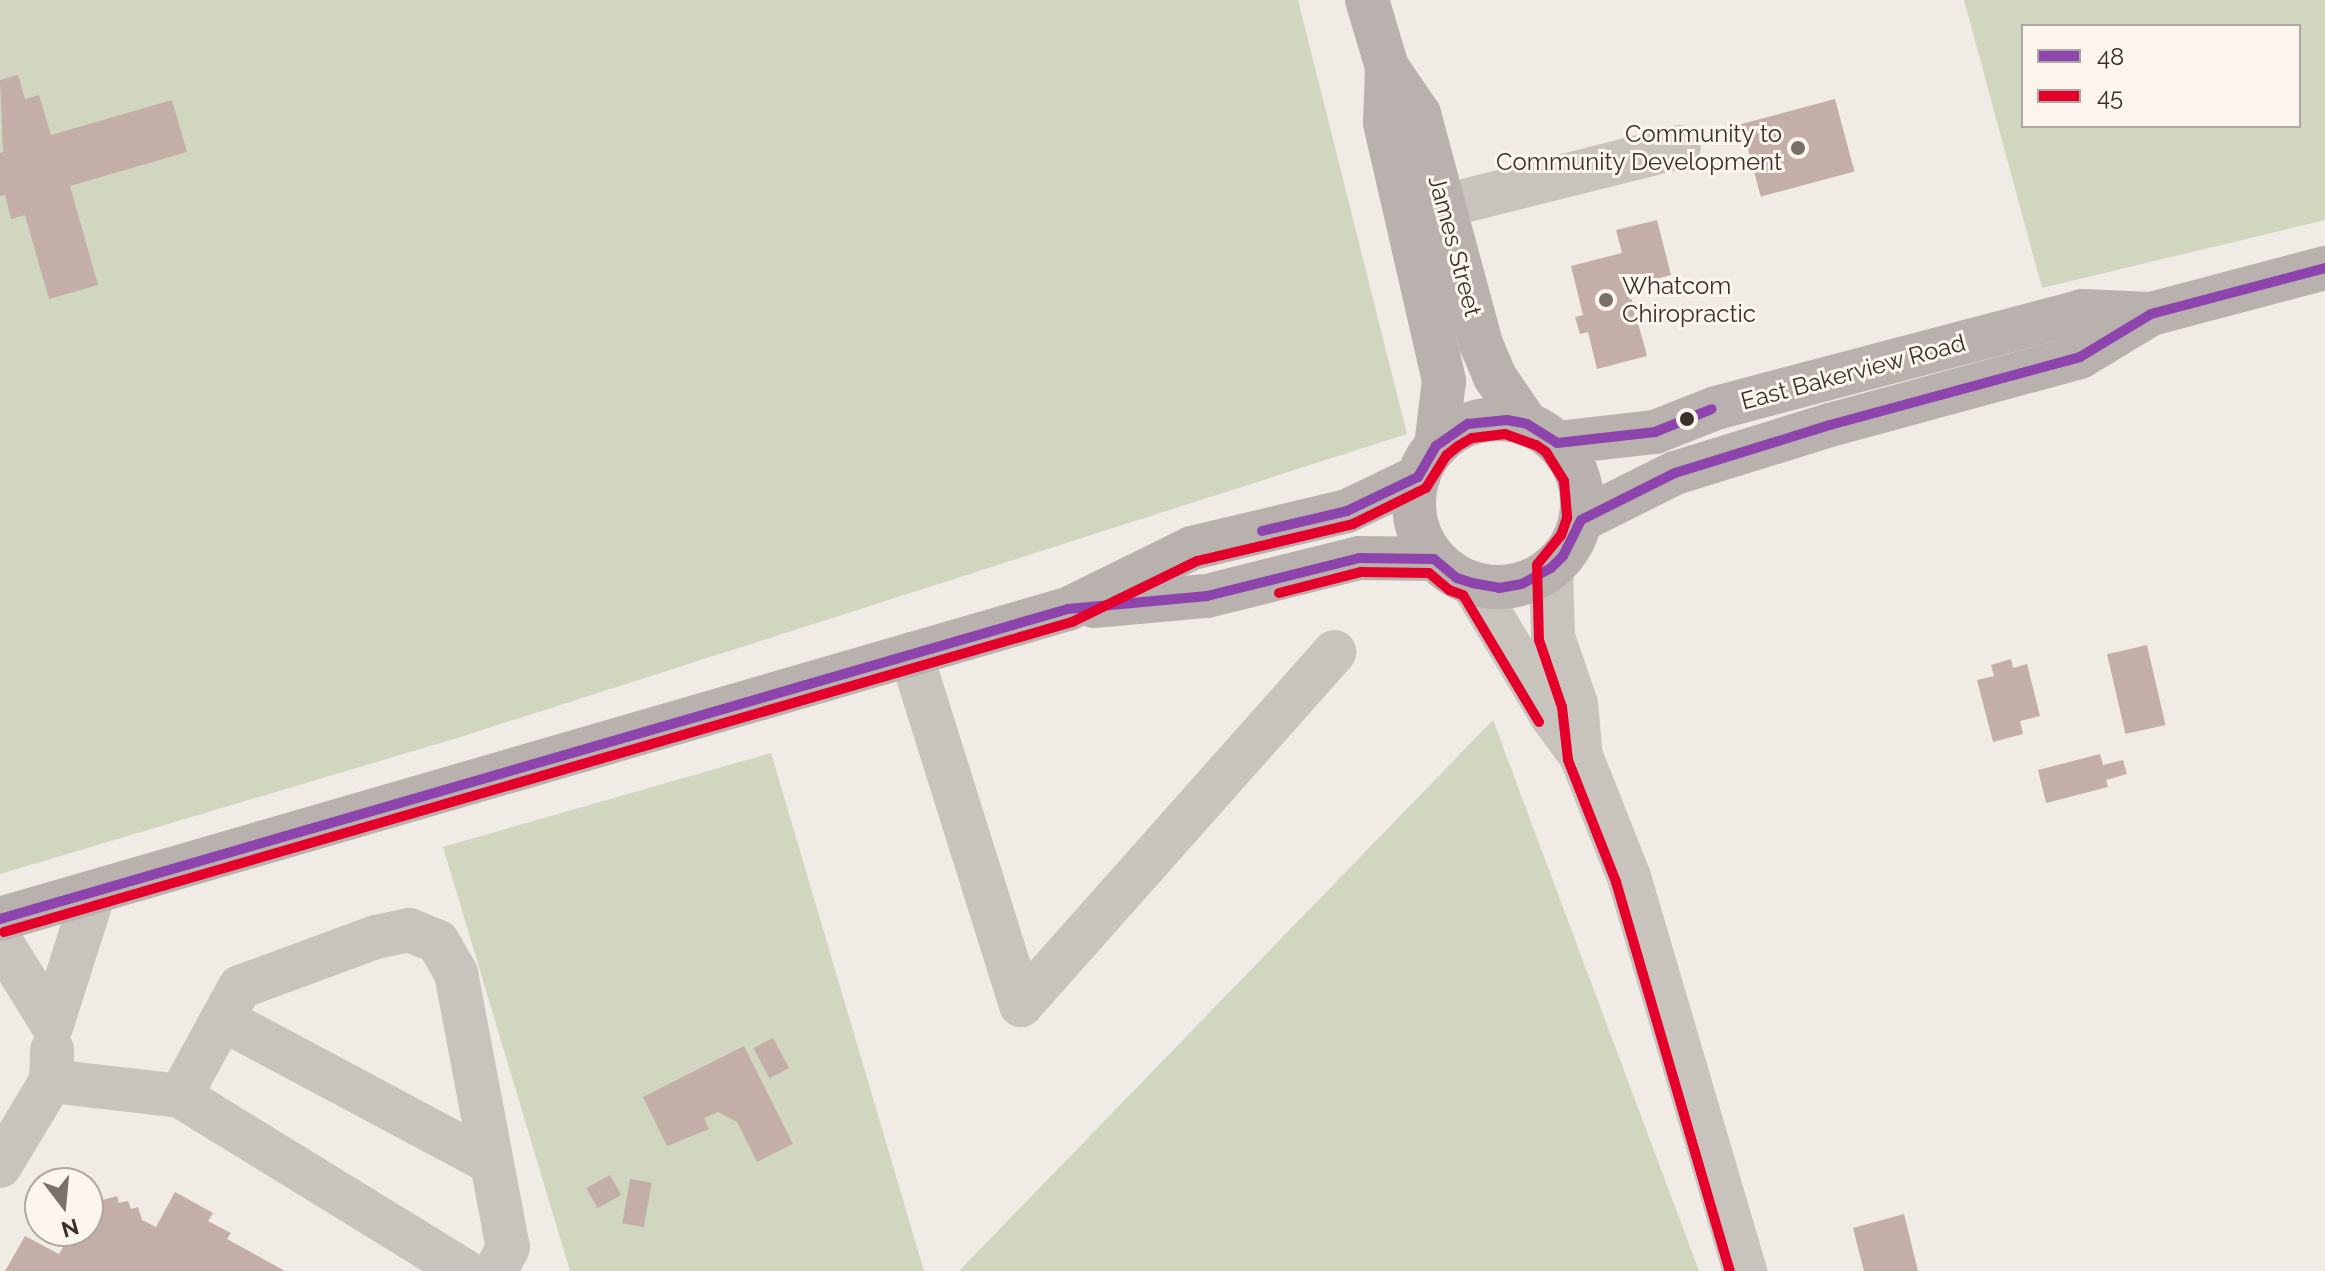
<!DOCTYPE html>
<html>
<head>
<meta charset="utf-8">
<style>
  body { margin:0 }
  #map { position:relative; width:2325px; height:1271px; overflow:hidden; background:#f0ebe5; font-family:Raleway,sans-serif }
  div>[style] { position:absolute }
  [style*='--x'] { left:calc(var(--x)*1px); top:calc(var(--y)*1px); width:calc(var(--w)*1px); rotate:calc(var(--a)*1deg) }
  .green>* { inset:0; background:#d1d6bf }
  .building>* { inset:0; background:#c3afa7; transform-origin:0 0 }
  .minor>* { height:44px; margin:-22px; padding:0 22px; transform-origin:22px; border-radius:22px; background:#c9c3be }
  .major>* { height:44px; margin:-22px; padding:0 22px; transform-origin:22px; border-radius:22px; background:#b8b1ad }
  .major>.ring { margin:-22px; padding:0; box-sizing:content-box; background:none; border:44px solid #b8b1ad; border-radius:50% }
  .bus-1>* { height:10px; margin:-5px; padding:0 5px; transform-origin:5px; border-radius:5px; background:#8e44ad }
  .bus-2>* { height:10px; margin:-5px; padding:0 5px; transform-origin:5px; border-radius:5px; background:#e4002b }
  .dots>* { width:22px; height:22px; translate:-50% -50%; box-sizing:border-box; border:4px solid #fbf5ee; border-radius:50% }
  span { translate:-50% -50%; white-space:nowrap; text-align:center; line-height:1.15; -webkit-text-stroke:6px #fbf5ee; paint-order:stroke }
  .poi-label { font-size:24px; color:#3b302b }
  .right { translate:-100% -50%; text-align:right }
  .left { translate:0 -50%; text-align:left }
  .street-label { font-size:24px; color:#3b302b }
  .legend { position:absolute; left:2021px; top:24px; width:280px; height:104px; box-sizing:border-box; background:#fbf5ee; border:2px solid #aea6a0; margin:0; padding:10px 14px; list-style:none; font-size:24px; color:#3b302b }
  .legend li { display:flex; align-items:center; gap:16px; height:40px }
  .legend b { width:40px; border:2px solid #aea6a0 }
  .north { position:absolute; left:24px; top:1167px; width:80px; height:80px; box-sizing:border-box; background:#fbf5ee; border:2px solid #aea6a0; border-radius:50%; rotate:164deg; font-size:22px; font-weight:700; line-height:32px; text-align:center; color:#3b302b }
  .north::after { content:''; display:block; margin:auto; width:28px; height:36px; background:#7a716c; clip-path:polygon(50% 0,100% 100%,50% 72%,0 100%) }
</style>
</head>
<body>
<div id="map">
  <div class="green">
    <div style="clip-path:polygon(0 0,1298px 0,1407px 434px,457px 738px,0 874px)"></div>
    <div style="clip-path:polygon(evenodd,1964px 0,2325px 0,2325px 220px,2042px 288px,1964px 0,2299px 26px,2299px 126px,2023px 126px,2023px 26px,2299px 26px)"></div>
    <div style="clip-path:polygon(1493px 720px,1699px 1271px,959px 1271px)"></div>
    <div style="clip-path:polygon(771px 753px,924px 1271px,570px 1271px,443px 847px)"></div>
  </div>
  <div class="building">
    <div style="clip-path:polygon(18px 75px,25px 99px,39px 95px,51px 135px,172px 100px,187px 152px,70px 186px,98px 285px,49px 299px,25px 215px,11px 219px,5px 195px,0 196px,0 153px,3px 152px,0 80px)"></div>
    <div style="left:1835px;top:99px;width:75px;height:97px;rotate:75deg"></div>
    <div style="clip-path:polygon(1657px 220px,1671px 275px,1628px 286px,1647px 356px,1597px 369px,1588px 332px,1580px 334px,1575px 317px,1583px 315px,1571px 266px,1622px 253px,1616px 230px)"></div>
    <div style="left:2147px;top:645px;width:82px;height:41px;rotate:77deg"></div>
    <div style="clip-path:polygon(2011px 659px,2013px 668px,2027px 664px,2040px 716px,2020px 721px,2023px 734px,1993px 742px,1977px 680px,1994px 676px,1991px 665px)"></div>
    <div style="clip-path:polygon(2100px 754px,2103px 765px,2123px 760px,2127px 774px,2106px 780px,2108px 787px,2046px 803px,2038px 770px)"></div>
    <div style="left:773px;top:1038px;width:34px;height:22px;rotate:62deg"></div>
    <div style="clip-path:polygon(744px 1046px,793px 1144px,757px 1162px,737px 1122px,718px 1112px,704px 1118px,709px 1129px,667px 1146px,643px 1097px)"></div>
    <div style="left:610px;top:1175px;width:23px;height:27px;rotate:61deg"></div>
    <div style="left:630px;top:1179px;width:22px;height:45px;rotate:10deg"></div>
    <div style="clip-path:polygon(175px 1192px,213px 1213px,208px 1221px,231px 1233px,227px 1239px,285px 1271px,5px 1271px,25px 1236px,59px 1254px,67px 1240px,65px 1231px,88px 1231px,88px 1204px,117px 1196px,119px 1203px,128px 1201px,131px 1209px,138px 1207px,142px 1220px,156px 1227px)"></div>
    <div style="clip-path:polygon(1904px 1214px,1918px 1271px,1864px 1271px,1853px 1228px)"></div>
  </div>
  <div class="minor">
    <div style="--x:1422;--y:237;--w:38;--a:-55"></div>
    <div style="--x:1444;--y:206;--w:242;--a:-14.1"></div>
    <div style="--x:1551;--y:568;--w:69;--a:88.3"></div>
    <div style="--x:1553;--y:637;--w:71;--a:71.1"></div>
    <div style="--x:1576;--y:704;--w:42;--a:84.6"></div>
    <div style="--x:1472;--y:583;--w:154;--a:59.1"></div>
    <div style="--x:1551;--y:715;--w:51;--a:53.8"></div>
    <div style="--x:1581;--y:756;--w:130;--a:68.4"></div>
    <div style="--x:1629;--y:877;--w:411;--a:73.6"></div>
    <div style="--x:911;--y:654;--w:368;--a:72.6"></div>
    <div style="--x:0;--y:940;--w:99;--a:58.2"></div>
    <div style="--x:52;--y:1024;--w:139;--a:-72.3"></div>
    <div style="--x:1021;--y:1005;--w:472;--a:-48.4"></div>
    <div style="--x:222;--y:1019;--w:306;--a:28.1"></div>
    <div style="--x:51;--y:1081;--w:130;--a:6.6"></div>
    <div style="--x:180;--y:1096;--w:124;--a:-61.2"></div>
    <div style="--x:240;--y:987;--w:145;--a:-20.2"></div>
    <div style="--x:376;--y:937;--w:34;--a:-12"></div>
    <div style="--x:409;--y:930;--w:31;--a:22"></div>
    <div style="--x:438;--y:942;--w:36;--a:60"></div>
    <div style="--x:456;--y:973;--w:279;--a:79.3"></div>
    <div style="--x:508;--y:1247;--w:27;--a:117"></div>
    <div style="--x:180;--y:1096;--w:334;--a:31.6"></div>
    <div style="--x:0;--y:1166;--w:99;--a:-59"></div>
    <div style="--x:51;--y:1081;--w:31;--a:-88"></div>
  </div>
  <div class="major">
    <div style="--x:1367;--y:0;--w:70;--a:73.4"></div>
    <div style="--x:1387;--y:67;--w:57;--a:55.8"></div>
    <div style="--x:1419;--y:114;--w:238;--a:74.9"></div>
    <div style="--x:1481;--y:344;--w:36;--a:67"></div>
    <div style="--x:1495;--y:377;--w:57;--a:55.8"></div>
    <div style="--x:1387;--y:67;--w:56;--a:92"></div>
    <div style="--x:1385;--y:123;--w:265;--a:77.1"></div>
    <div style="--x:1444;--y:381;--w:65;--a:97"></div>
    <div class="ring" style="left:1414px;top:419px;width:124px;height:124px"></div>
    <div style="--x:1557;--y:443;--w:99;--a:-6.4"></div>
    <div style="--x:1655;--y:432;--w:66;--a:-21.5"></div>
    <div style="--x:1716;--y:408;--w:379;--a:-14.8"></div>
    <div style="--x:2082;--y:311;--w:69;--a:2.5"></div>
    <div style="--x:1581;--y:520;--w:105;--a:-26.6"></div>
    <div style="--x:1675;--y:473;--w:162;--a:-17.2"></div>
    <div style="--x:1830;--y:425;--w:259;--a:-15.2"></div>
    <div style="--x:2080;--y:357;--w:83;--a:-31.2"></div>
    <div style="--x:2151;--y:314;--w:180;--a:-14.8"></div>
    <div style="--x:1094;--y:606;--w:113;--a:-5.1"></div>
    <div style="--x:1207;--y:596;--w:157;--a:-14"></div>
    <div style="--x:1359;--y:558;--w:75;--a:0.8"></div>
    <div style="--x:0;--y:919;--w:1112;--a:-16.19"></div>
    <div style="--x:1068;--y:609;--w:138;--a:-26.2"></div>
    <div style="--x:1192;--y:548;--w:159;--a:-13.4"></div>
    <div style="--x:1347;--y:511;--w:79;--a:-25.6"></div>
  </div>
  <div class="bus-1">
    <div style="--x:1262;--y:531;--w:87;--a:-13.2"></div>
    <div style="--x:1347;--y:511;--w:79;--a:-25.6"></div>
    <div style="--x:1418;--y:477;--w:36;--a:-60"></div>
    <div style="--x:1436;--y:446;--w:39;--a:-35"></div>
    <div style="--x:1468;--y:424;--w:39;--a:-6"></div>
    <div style="--x:1507;--y:420;--w:20;--a:11"></div>
    <div style="--x:1527;--y:424;--w:36;--a:32"></div>
    <div style="--x:1557;--y:443;--w:99;--a:-6.4"></div>
    <div style="--x:1655;--y:432;--w:61;--a:-22"></div>
    <div style="--x:0;--y:919;--w:1112;--a:-16.19"></div>
    <div style="--x:1068;--y:609;--w:140;--a:-5.3"></div>
    <div style="--x:1207;--y:596;--w:157;--a:-14"></div>
    <div style="--x:1359;--y:558;--w:75;--a:0.8"></div>
    <div style="--x:1434;--y:559;--w:30;--a:40"></div>
    <div style="--x:1457;--y:578;--w:16;--a:18"></div>
    <div style="--x:1472;--y:583;--w:27;--a:10"></div>
    <div style="--x:1499;--y:588;--w:23;--a:-10"></div>
    <div style="--x:1522;--y:584;--w:33;--a:-29"></div>
    <div style="--x:1551;--y:568;--w:17;--a:-45"></div>
    <div style="--x:1563;--y:556;--w:40;--a:-63.4"></div>
    <div style="--x:1581;--y:520;--w:105;--a:-26.6"></div>
    <div style="--x:1675;--y:473;--w:162;--a:-17.2"></div>
    <div style="--x:1830;--y:425;--w:259;--a:-15.2"></div>
    <div style="--x:2080;--y:357;--w:83;--a:-31.2"></div>
    <div style="--x:2151;--y:314;--w:180;--a:-14.8"></div>
  </div>
  <div class="bus-2">
    <div style="--x:1279;--y:593;--w:85;--a:-14.4"></div>
    <div style="--x:1361;--y:572;--w:68;--a:0.8"></div>
    <div style="--x:1429;--y:573;--w:26;--a:40"></div>
    <div style="--x:1449;--y:590;--w:15;--a:20"></div>
    <div style="--x:1463;--y:595;--w:148;--a:59.1"></div>
    <div style="--x:4;--y:932;--w:1112;--a:-16.19"></div>
    <div style="--x:1072;--y:622;--w:139;--a:-26"></div>
    <div style="--x:1197;--y:561;--w:160;--a:-13.3"></div>
    <div style="--x:1353;--y:524;--w:81;--a:-26.3"></div>
    <div style="--x:1426;--y:488;--w:39;--a:-58"></div>
    <div style="--x:1447;--y:455;--w:14;--a:-39"></div>
    <div style="--x:1458;--y:446;--w:16;--a:-30"></div>
    <div style="--x:1472;--y:438;--w:33;--a:-7"></div>
    <div style="--x:1505;--y:434;--w:33;--a:20"></div>
    <div style="--x:1536;--y:445;--w:12;--a:35"></div>
    <div style="--x:1546;--y:452;--w:34;--a:58"></div>
    <div style="--x:1564;--y:481;--w:37;--a:85"></div>
    <div style="--x:1567;--y:518;--w:18;--a:109"></div>
    <div style="--x:1561;--y:535;--w:38;--a:129"></div>
    <div style="--x:1537;--y:565;--w:75;--a:88.5"></div>
    <div style="--x:1539;--y:640;--w:71;--a:71.1"></div>
    <div style="--x:1562;--y:707;--w:53;--a:83.5"></div>
    <div style="--x:1568;--y:760;--w:131;--a:68.5"></div>
    <div style="--x:1616;--y:882;--w:405;--a:73.7"></div>
  </div>
  <div class="dots">
    <div style="left:1798px;top:148px;background:#7a716c"></div>
    <div style="left:1606px;top:300px;background:#7a716c"></div>
    <div style="left:1687px;top:419px;background:#3b302b"></div>
  </div>
  <div class="poi-label">
    <span class="right" style="left:1782px;top:148px">Community to<br>Community Development</span>
    <span class="left" style="left:1622px;top:300px">Whatcom<br>Chiropractic</span>
  </div>
  <div class="street-label">
    <span style="left:1455px;top:246px;rotate:75deg">James Street</span>
    <span style="left:1853px;top:372px;rotate:-15deg">East Bakerview Road</span>
  </div>
  <ul class="legend">
  <li><b style="height:10px;background:#8e44ad"></b>48</li>
  <li><b style="height:10px;background:#e4002b"></b>45</li>
  </ul>
  <div class="north">N</div>
</div>
</body>
</html>
